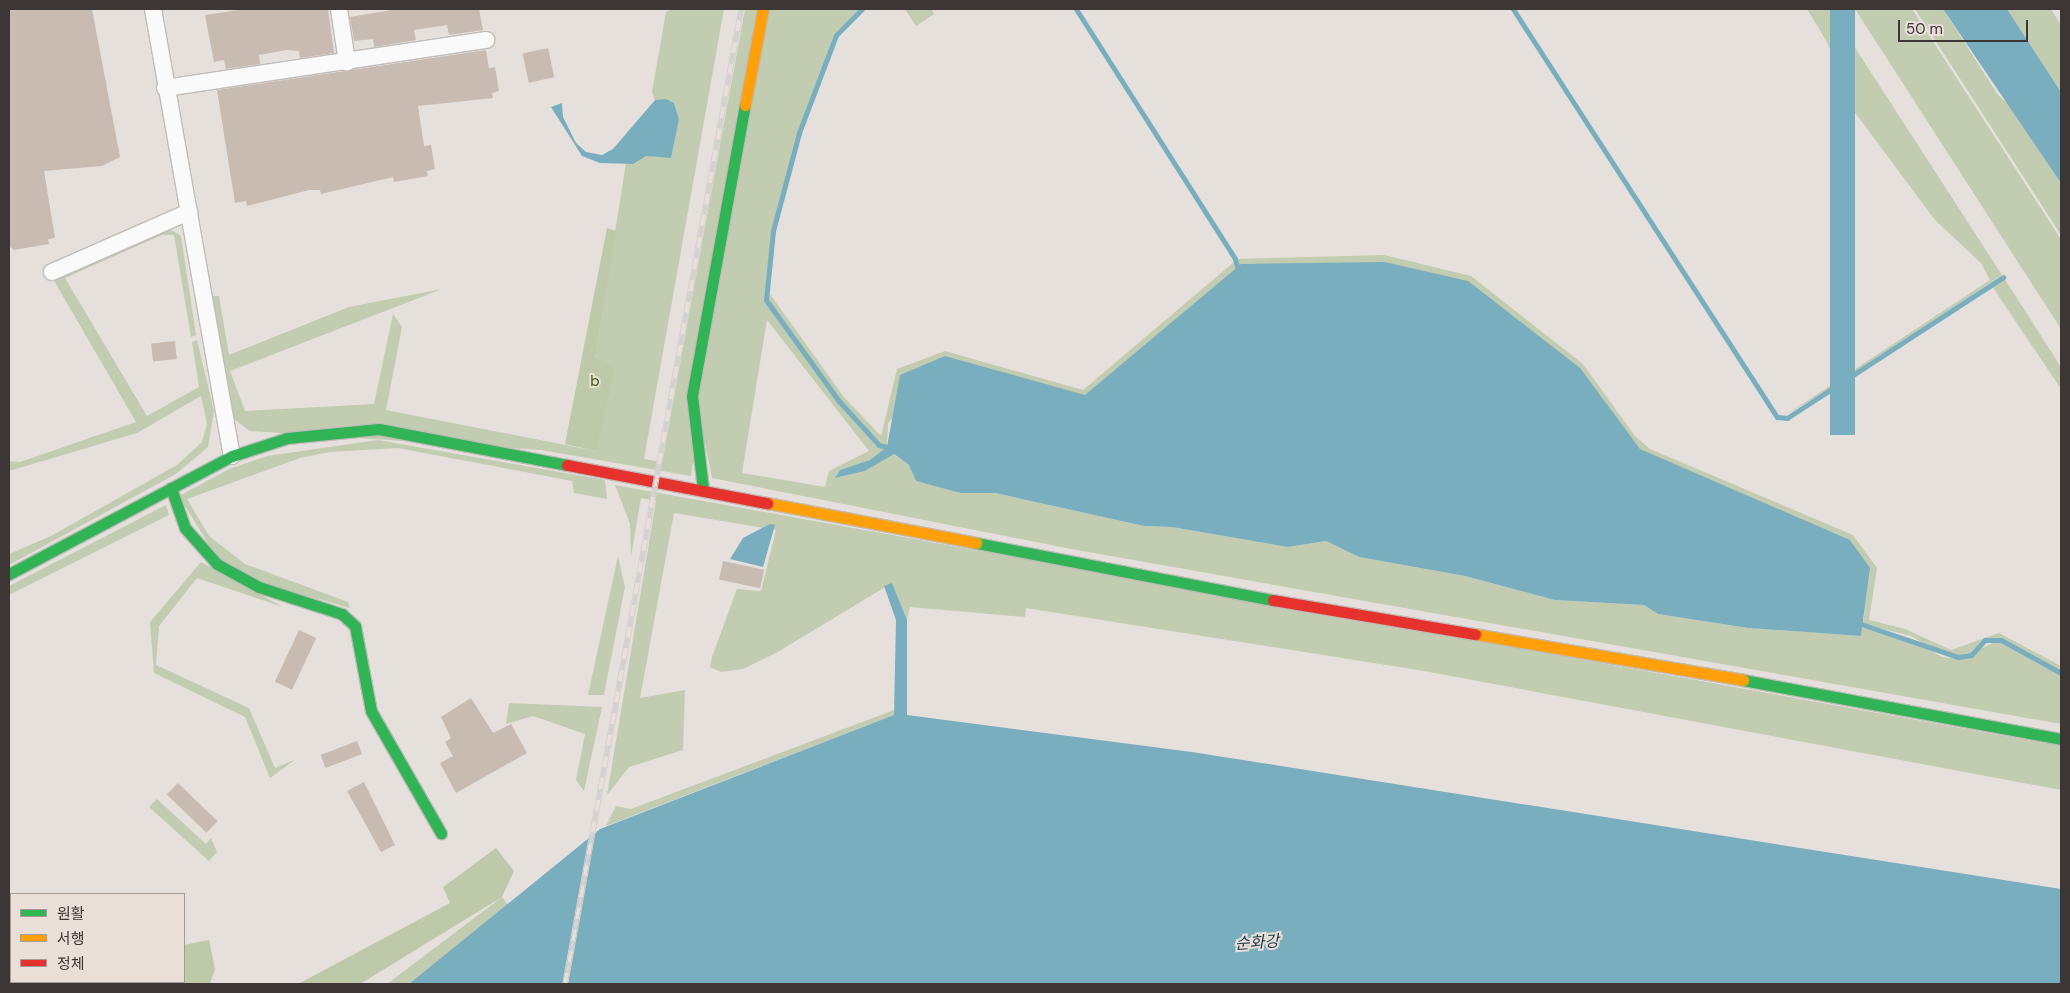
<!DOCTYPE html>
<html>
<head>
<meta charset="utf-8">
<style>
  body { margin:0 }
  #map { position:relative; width:2070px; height:993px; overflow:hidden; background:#e6e0dc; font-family:"DM Sans","Noto Sans KR",sans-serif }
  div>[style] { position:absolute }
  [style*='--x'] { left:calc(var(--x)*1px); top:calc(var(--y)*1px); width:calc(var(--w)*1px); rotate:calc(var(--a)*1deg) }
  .green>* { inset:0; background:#c2ccb1 }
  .forest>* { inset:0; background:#bdc9a8 }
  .water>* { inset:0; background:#79aebf; transform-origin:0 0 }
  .stream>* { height:5px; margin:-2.5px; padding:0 2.5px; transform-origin:2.5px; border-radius:2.5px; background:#79aebf }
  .building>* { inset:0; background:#c8bbb2; transform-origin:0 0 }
  .roads { filter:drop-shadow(1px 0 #c0bcb9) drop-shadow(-1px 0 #c0bcb9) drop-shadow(0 1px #c0bcb9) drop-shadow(0 -1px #c0bcb9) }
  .street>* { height:16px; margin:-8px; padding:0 8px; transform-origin:8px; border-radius:8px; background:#fbfafa }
  .fast>* { height:11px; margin:-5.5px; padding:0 5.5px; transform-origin:5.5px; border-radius:5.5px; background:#30b455 }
  .slow>* { height:11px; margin:-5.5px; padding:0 5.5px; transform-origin:5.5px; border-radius:5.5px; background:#ff9f0a }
  .jam>* { height:11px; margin:-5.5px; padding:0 5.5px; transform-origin:5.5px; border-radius:5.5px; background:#e5322d }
  .rail>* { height:5.5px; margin-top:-2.75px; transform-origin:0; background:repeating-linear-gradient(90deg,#eadfd8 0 11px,#d4d2d1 0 22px); box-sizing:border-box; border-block:1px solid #d4d2d1 }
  span { translate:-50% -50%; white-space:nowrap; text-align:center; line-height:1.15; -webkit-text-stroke:4px #eadfd8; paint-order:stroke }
  .park-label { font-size:15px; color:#3c5c00 }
  .water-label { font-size:16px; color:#153946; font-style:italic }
  .frame { position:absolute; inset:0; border:10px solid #3c3735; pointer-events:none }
  .legend { position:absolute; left:10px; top:893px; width:175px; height:90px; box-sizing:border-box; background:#eadfd8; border:1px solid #a49c97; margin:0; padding:6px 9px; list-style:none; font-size:15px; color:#3c3735 }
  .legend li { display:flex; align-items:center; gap:10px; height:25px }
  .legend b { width:25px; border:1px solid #a49c97 }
  .scale { position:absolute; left:1898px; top:20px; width:130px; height:22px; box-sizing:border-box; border:2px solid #3c3735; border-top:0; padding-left:6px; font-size:15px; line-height:18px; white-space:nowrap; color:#3c3735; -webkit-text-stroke:4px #eadfd8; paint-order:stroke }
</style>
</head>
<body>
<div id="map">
  <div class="green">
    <div style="clip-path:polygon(672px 9px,724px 9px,644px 459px,662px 462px,745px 9px,760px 9px,691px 476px,541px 450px,250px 431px,234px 419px,208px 296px,219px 296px,229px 355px,349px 307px,442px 289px,230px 371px,245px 411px,374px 404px,393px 314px,402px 327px,386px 410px,596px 451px,595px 358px,626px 163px,646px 156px,664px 156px,679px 119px,674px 103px,655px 100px,652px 92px,666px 12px)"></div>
    <div style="clip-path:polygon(evenodd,766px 9px,861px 9px,834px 34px,798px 133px,772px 231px,764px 300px,837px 400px,878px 446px,886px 449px,870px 460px,840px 470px,835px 478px,865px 471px,893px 454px,910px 466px,916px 481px,960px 493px,995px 493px,1144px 526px,1172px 527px,1288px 547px,1326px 541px,1359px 557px,1465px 576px,1555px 600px,1644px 605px,1658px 614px,1748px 628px,1861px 636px,1862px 628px,1878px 630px,1911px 639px,1942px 657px,1960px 659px,1997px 641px,2061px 675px,2061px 724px,1071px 549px,712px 478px,696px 397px,766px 9px,767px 320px,869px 451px,829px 471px,825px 487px,742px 473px,767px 320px)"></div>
    <div style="clip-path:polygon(905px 9px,932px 9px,934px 14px,916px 26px)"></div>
    <div style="clip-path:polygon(1807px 9px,1830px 9px,2002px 275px,1886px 355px,1781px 418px,1990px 280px,1981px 263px,1935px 220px,1842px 95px,1841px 77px,1827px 42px)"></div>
    <div style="clip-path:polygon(1855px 9px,1912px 9px,2055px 230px,2061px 240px,2061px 329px)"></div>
    <div style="clip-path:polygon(1915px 9px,1943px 9px,1998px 95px,2013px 109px,2048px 161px,2061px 183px,2061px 235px)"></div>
    <div style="clip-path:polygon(2007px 9px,2051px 9px,2061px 25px,2061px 92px)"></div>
    <div style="clip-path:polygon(170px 229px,181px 236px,196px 335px,191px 337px,174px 235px,162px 235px,65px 278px,147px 416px,199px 387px,192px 342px,197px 340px,214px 411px,208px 447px,176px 474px,9px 565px,9px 554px,51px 536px,177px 465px,202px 442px,207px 424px,201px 396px,137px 433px,9px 471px,9px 461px,20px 462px,136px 422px,53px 279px)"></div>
    <div style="clip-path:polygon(1384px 255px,1471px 276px,1583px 364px,1635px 436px,1650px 449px,1853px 535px,1877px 568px,1869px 620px,1905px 629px,1951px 650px,1999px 633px,2061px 666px,2061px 672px,2001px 639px,1984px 639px,1970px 653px,1958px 655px,1936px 651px,1911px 636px,1863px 624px,1870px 568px,1640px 449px,1630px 438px,1238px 266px,1236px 259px)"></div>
    <div style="clip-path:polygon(1234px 262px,1236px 268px,1085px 396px,945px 356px,888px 423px,887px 445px,880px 444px,839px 399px,767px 300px,770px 294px,843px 396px,881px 436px,897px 369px,945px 351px,1083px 390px)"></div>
    <div style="clip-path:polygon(2004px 278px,2061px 367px,2061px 389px,1992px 286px)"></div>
    <div style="clip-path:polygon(378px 440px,605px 480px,607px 499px,574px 493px,572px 481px,398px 448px,330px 452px,300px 458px,187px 499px,209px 536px,245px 564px,348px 602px,350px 608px,269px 585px,216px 556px,179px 496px,229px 469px,267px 456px)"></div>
    <div style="clip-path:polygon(615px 485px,2061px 746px,2061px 790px,1424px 671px,1026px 608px,1025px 617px,910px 607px,907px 620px,892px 583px,776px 653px,743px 669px,721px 672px,710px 667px,712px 657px,737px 589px,761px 591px,776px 530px,674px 513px,640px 698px,685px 690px,683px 750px,629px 767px,607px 795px,656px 501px,641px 498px,631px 557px,630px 524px)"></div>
    <div style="clip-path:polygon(166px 505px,169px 515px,9px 595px,9px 586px)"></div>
    <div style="clip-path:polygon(618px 556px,625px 587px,604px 695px,588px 695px)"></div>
    <div style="clip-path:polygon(201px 562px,283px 607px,197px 578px,159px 626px,156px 665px,249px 708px,275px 768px,296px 759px,270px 778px,245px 717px,154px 673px,150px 622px)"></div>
    <div style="clip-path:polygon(509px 703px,602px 707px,584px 791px,576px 780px,585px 734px,533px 716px,506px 724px)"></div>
    <div style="clip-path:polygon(894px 710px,894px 715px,606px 826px,616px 806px,631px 809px)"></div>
    <div style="clip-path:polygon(157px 799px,206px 844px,211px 838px,217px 852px,209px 861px,149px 807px)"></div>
    <div style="clip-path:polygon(502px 897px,509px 906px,409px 984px,387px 984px)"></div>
  </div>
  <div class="forest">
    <div style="clip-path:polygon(607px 228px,616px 231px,595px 358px,615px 369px,596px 451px,565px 444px)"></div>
    <div style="clip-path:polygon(496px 848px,514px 871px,502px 897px,360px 984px,298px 984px,450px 903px,443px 887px)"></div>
    <div style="clip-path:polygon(209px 940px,215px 969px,210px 984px,9px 984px,9px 947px,11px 982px,184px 982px,184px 945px)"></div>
  </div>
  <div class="water">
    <div style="left:1830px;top:9px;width:25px;height:426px"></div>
    <div style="clip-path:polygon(1943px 9px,2007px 9px,2061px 92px,2061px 183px)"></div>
    <div style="clip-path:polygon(666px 99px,674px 103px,679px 119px,671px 158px,646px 156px,633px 164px,600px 163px,582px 156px,551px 107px,562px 103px,563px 117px,576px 143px,586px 152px,602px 155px,613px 149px,655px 100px)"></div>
    <div style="clip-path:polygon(1385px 262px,1468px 281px,1580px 368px,1640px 449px,1850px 540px,1870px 568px,1861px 636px,1748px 628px,1658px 614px,1644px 605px,1555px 600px,1465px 576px,1359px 557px,1326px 541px,1288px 547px,1172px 527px,1144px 526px,995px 493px,960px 493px,916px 481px,909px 465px,894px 454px,865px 471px,835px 478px,840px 470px,870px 460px,887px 447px,900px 375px,945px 356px,1085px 395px,1241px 264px)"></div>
    <div style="clip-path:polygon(770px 524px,775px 525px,763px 567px,730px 559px,743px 538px)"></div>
    <div style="clip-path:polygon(892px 583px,907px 620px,907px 715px,1192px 752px,2061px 889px,2061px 984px,409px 984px,600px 829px,894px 715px,896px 620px,884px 586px)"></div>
  </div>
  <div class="stream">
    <div style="--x:862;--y:9;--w:37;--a:135"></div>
    <div style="--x:836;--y:35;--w:105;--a:110.7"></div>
    <div style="--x:799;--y:133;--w:101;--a:104.9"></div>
    <div style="--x:773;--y:231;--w:69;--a:95.8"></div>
    <div style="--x:766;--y:300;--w:123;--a:54.2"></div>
    <div style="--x:838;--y:400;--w:61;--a:47.7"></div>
    <div style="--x:879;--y:445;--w:8;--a:14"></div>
    <div style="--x:1076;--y:9;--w:296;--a:57.5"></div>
    <div style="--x:1235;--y:259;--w:15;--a:74"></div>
    <div style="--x:1513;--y:9;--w:486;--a:57.1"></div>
    <div style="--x:1777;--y:417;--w:10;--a:6"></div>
    <div style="--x:1787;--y:418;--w:258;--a:-33.1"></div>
    <div style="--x:1858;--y:623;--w:106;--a:18.8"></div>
    <div style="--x:1958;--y:657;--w:13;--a:-9"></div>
    <div style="--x:1971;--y:655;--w:21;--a:-47"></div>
    <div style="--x:1985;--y:640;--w:16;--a:0"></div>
    <div style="--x:2001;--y:640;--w:68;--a:28.8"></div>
  </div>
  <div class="building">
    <div style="clip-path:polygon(9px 9px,92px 9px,120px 157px,102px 166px,44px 171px,55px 238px,48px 239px,49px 244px,14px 250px,9px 246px)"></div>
    <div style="clip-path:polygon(245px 9px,328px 9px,334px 53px,300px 58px,299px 51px,287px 50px,259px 55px,260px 64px,226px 69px,224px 60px,214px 62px,205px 15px)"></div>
    <div style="clip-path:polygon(397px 9px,479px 9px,483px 30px,449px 35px,447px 25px,414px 30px,416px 40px,374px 47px,373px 39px,354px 41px,350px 17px)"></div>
    <div style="left:548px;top:48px;width:30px;height:26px;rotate:78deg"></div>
    <div style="clip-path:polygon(486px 50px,489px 68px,495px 67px,499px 91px,492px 93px,493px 98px,418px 106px,424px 146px,431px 145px,435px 169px,427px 171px,428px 176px,394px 182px,393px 177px,321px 194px,320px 190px,309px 190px,247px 206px,246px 201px,235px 203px,217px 90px)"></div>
    <div style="left:175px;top:341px;width:18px;height:24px;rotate:84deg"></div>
    <div style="left:723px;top:561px;width:42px;height:19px;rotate:12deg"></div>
    <div style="left:299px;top:630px;width:19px;height:57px;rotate:25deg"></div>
    <div style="clip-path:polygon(471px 698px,493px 733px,511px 724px,527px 753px,456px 793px,440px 763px,453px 756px,445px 742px,451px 738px,441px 717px)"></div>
    <div style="left:357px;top:741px;width:14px;height:39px;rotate:69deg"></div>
    <div style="clip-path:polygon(364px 782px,395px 845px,381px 852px,347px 791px)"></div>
    <div style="left:178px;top:783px;width:55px;height:16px;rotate:44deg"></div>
  </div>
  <div class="roads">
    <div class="street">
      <div style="--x:153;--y:9;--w:454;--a:80"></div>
      <div style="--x:339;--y:9;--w:54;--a:81.4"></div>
      <div style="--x:165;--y:88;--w:325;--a:-8.5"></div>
      <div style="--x:52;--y:272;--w:150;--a:-23.7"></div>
    </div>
    <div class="fast">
      <div style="--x:171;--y:488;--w:42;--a:70.7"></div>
      <div style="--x:185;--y:528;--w:48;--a:48.4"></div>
      <div style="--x:217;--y:564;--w:48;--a:28.7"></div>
      <div style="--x:259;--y:587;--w:87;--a:18"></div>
      <div style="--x:342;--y:614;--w:18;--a:43"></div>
      <div style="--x:355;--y:626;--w:86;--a:79.3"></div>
      <div style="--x:371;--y:711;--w:141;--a:60.2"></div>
      <div style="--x:703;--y:489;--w:94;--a:-96.7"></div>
      <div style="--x:692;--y:396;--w:296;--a:-79.7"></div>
      <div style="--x:976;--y:543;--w:302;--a:10.9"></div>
      <div style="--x:9;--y:574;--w:252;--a:-27.9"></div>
      <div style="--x:232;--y:456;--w:58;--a:-18.1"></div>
      <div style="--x:287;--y:438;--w:92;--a:-5.6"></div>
      <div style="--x:379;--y:429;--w:191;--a:10.8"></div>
      <div style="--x:1743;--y:680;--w:323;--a:10.5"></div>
    </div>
    <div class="slow">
      <div style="--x:745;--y:105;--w:98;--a:-79.4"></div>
      <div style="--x:767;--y:503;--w:213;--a:10.8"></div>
      <div style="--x:1475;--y:634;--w:272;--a:9.7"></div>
    </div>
    <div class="jam">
      <div style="--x:567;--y:465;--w:204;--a:10.8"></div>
      <div style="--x:1273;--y:600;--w:205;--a:9.6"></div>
    </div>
  </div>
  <div class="rail">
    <div style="--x:565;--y:984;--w:991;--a:-79.77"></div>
  </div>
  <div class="park-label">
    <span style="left:595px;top:382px">b</span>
  </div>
  <div class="water-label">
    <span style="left:1257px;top:943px;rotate:-4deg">순화강</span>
  </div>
  <div class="frame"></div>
  <ul class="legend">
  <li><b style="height:6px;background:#30b455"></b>원활</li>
  <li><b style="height:6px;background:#ff9f0a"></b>서행</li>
  <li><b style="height:6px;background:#e5322d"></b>정체</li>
  </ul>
  <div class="scale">50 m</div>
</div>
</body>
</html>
